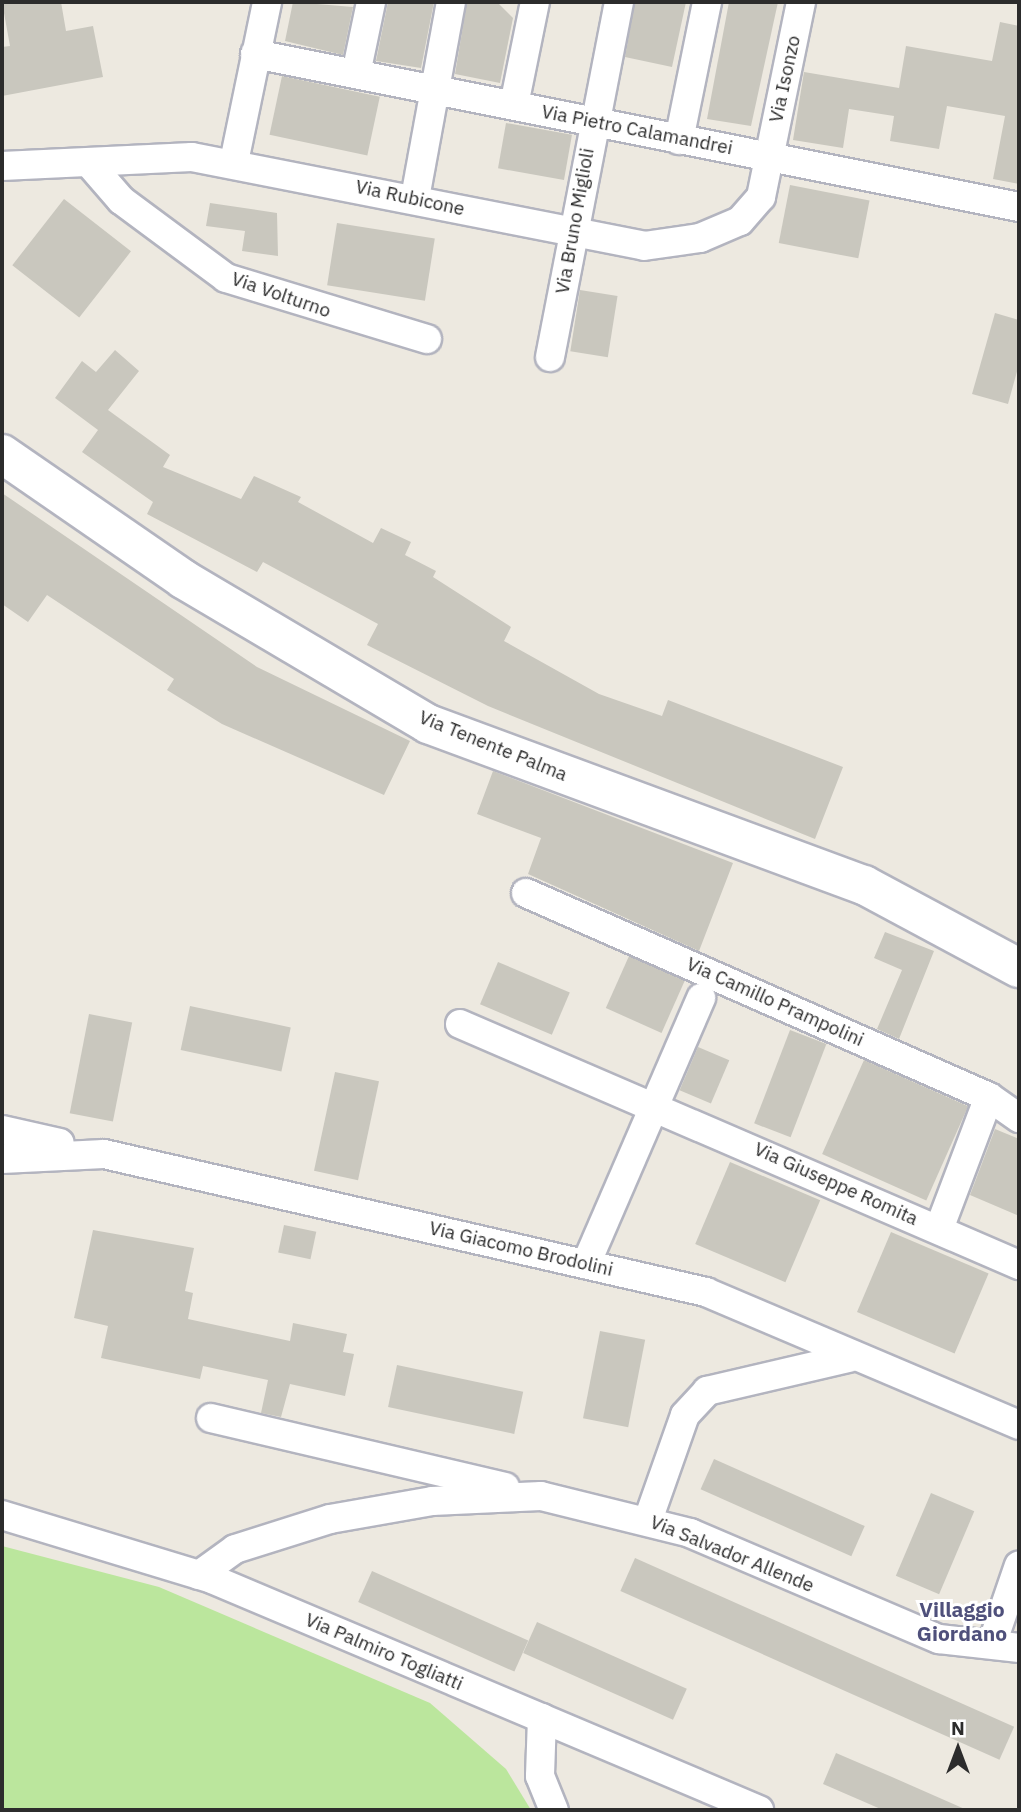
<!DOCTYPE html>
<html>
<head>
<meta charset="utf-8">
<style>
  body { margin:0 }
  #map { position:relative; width:1021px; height:1812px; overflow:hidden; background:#ede9e0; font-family:"IBM Plex Sans",sans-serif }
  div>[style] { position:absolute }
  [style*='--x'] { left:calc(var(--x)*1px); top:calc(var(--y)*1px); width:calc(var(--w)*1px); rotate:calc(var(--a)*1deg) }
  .pitch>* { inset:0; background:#bbe69d }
  .building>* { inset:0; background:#c9c7be; transform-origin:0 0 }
  .roads { filter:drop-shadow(2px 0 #b3b4bf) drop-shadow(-2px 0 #b3b4bf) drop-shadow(0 2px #b3b4bf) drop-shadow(0 -2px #b3b4bf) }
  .street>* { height:28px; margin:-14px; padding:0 14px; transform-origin:14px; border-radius:14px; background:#fff }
  .secondary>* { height:38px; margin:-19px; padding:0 19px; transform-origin:19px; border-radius:19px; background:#fff }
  span { translate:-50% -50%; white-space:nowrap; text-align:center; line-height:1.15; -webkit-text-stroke:6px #fff; paint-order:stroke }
  .street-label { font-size:19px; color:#2c2c2c }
  .neighbourhood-label { font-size:21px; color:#4f507b; font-weight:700 }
  .frame { position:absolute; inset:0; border:4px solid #2c2c2c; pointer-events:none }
  .north { position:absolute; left:923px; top:1714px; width:70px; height:70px; -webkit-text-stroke:5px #fff; paint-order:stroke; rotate:0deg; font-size:19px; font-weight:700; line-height:28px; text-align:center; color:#2c2c2c }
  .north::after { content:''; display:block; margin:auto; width:24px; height:32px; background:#2c2c2c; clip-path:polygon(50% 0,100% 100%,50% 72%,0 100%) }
</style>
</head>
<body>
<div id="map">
  <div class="pitch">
    <div style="clip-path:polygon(2px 1546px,159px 1587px,430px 1703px,506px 1769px,531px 1810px,2px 1810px)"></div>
  </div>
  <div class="building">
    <div style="clip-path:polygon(2px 2px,61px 2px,66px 31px,93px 26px,103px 77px,2px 96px,2px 47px,10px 46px)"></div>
    <div style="clip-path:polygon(293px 2px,353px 7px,343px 55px,285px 41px)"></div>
    <div style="clip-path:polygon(388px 2px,434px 2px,421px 68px,376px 61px)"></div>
    <div style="clip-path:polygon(467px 2px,497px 2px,513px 18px,500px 83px,455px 74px)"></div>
    <div style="clip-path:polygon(635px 2px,686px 2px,672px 67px,625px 57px)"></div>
    <div style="clip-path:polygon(729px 2px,778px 2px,751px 126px,707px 119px)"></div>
    <div style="clip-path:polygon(1000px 22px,1019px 26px,1019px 184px,993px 179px,1005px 116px,947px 106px,939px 149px,890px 141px,894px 116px,849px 109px,843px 148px,793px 140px,804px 72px,899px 88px,906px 46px,992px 61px)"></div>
    <div style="left:282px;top:76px;width:100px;height:60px;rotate:12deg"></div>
    <div style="left:506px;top:123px;width:67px;height:46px;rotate:10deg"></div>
    <div style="left:790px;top:185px;width:81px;height:59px;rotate:11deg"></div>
    <div style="left:64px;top:199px;width:85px;height:84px;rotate:38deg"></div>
    <div style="clip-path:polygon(210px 203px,277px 213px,278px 256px,242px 251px,245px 231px,206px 226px)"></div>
    <div style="left:337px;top:223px;width:99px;height:63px;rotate:9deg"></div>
    <div style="left:580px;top:290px;width:38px;height:62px;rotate:9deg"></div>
    <div style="clip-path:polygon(995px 313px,1019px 320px,1019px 364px,1008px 404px,972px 394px)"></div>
    <div style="clip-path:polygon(115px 350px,139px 371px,108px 410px,170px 455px,163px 467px,241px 499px,254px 476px,301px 497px,298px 502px,373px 543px,381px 528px,411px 542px,405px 555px,436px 571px,433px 577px,511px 627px,504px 641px,599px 694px,662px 716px,668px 700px,843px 767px,815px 839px,488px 706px,367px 645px,378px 624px,263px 562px,257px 572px,147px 514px,153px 502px,82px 452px,98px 430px,55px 398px,82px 361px,96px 372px)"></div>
    <div style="clip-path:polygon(2px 493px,257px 667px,410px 741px,384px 795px,222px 724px,167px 690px,174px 679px,47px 595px,28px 622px,2px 604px)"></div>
    <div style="clip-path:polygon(493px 771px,733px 863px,699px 951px,528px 874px,541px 838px,477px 814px)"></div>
    <div style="clip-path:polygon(885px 932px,934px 951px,899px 1039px,877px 1029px,902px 970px,874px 958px)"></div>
    <div style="left:629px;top:956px;width:61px;height:57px;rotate:24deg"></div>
    <div style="left:498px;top:962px;width:78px;height:46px;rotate:23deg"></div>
    <div style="left:190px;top:1006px;width:103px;height:45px;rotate:12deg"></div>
    <div style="left:89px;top:1014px;width:44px;height:101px;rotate:11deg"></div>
    <div style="left:790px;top:1030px;width:39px;height:100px;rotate:21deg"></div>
    <div style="left:698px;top:1047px;width:34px;height:47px;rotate:23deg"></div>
    <div style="left:864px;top:1060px;width:114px;height:103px;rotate:24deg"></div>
    <div style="left:335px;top:1072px;width:45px;height:101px;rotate:12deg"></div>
    <div style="clip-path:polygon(995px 1129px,1019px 1139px,1019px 1216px,970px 1195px)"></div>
    <div style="left:730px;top:1162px;width:98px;height:89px;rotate:23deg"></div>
    <div style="left:284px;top:1225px;width:33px;height:28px;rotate:12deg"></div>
    <div style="clip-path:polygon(93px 1230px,194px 1248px,185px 1291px,193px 1293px,188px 1319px,290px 1341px,293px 1323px,347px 1334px,343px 1352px,354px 1354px,345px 1396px,290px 1384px,281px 1417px,261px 1413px,268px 1380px,203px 1366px,200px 1379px,101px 1358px,108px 1326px,74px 1318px)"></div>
    <div style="left:891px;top:1232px;width:106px;height:87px;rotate:23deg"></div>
    <div style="left:600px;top:1331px;width:46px;height:89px;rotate:11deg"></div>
    <div style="left:397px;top:1365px;width:129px;height:43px;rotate:12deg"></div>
    <div style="left:714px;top:1459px;width:165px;height:33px;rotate:24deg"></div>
    <div style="left:931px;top:1493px;width:47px;height:90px;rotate:23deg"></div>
    <div style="left:635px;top:1558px;width:415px;height:36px;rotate:24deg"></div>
    <div style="left:372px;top:1571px;width:171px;height:34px;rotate:24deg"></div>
    <div style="left:537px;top:1622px;width:164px;height:34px;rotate:24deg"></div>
    <div style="clip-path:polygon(836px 1753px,892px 1777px,967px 1810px,883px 1810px,823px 1784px)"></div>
  </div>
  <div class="roads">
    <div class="street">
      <div style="--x:255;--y:54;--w:779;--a:11.32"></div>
      <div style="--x:356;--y:74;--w:74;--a:-78.2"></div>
      <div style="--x:514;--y:105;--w:105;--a:-78.5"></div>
      <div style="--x:679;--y:140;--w:141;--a:-78.5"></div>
      <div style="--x:234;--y:162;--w:163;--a:-78.3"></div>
      <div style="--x:89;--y:163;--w:49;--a:49.1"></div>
      <div style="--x:121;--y:200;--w:131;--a:36.6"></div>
      <div style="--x:226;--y:278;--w:210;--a:16.9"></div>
      <div style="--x:2;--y:166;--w:190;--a:-2.7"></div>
      <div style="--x:192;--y:157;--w:461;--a:11.1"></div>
      <div style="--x:644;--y:246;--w:57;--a:-8.1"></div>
      <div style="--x:700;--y:238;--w:43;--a:-23"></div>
      <div style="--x:740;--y:221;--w:32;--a:-49"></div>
      <div style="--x:761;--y:197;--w:199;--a:-78.4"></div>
      <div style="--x:415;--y:198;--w:199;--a:-79.6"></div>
      <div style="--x:550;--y:357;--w:362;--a:-79"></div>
      <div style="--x:526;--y:893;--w:506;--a:23.78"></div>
      <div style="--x:989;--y:1097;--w:37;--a:35"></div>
      <div style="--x:460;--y:1024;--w:609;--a:23.32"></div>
      <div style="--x:2;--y:1130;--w:59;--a:12.6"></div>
      <div style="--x:2;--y:1159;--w:102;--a:-2.8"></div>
      <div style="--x:104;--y:1154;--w:618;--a:12.91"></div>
      <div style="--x:706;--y:1292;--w:340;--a:23"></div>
      <div style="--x:939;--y:1229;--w:141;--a:-69.3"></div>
      <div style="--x:586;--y:1264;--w:290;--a:-66.6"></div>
      <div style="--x:211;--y:1418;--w:302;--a:13.2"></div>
      <div style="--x:2;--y:1515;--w:220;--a:16.9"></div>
      <div style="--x:212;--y:1579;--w:594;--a:22.89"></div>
      <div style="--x:648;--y:1520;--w:111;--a:-70.6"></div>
      <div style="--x:685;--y:1415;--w:33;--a:-47"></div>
      <div style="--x:707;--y:1391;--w:146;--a:-13.1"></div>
      <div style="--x:199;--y:1575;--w:44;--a:-35.8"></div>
      <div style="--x:235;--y:1549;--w:100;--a:-17.5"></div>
      <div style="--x:330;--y:1519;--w:104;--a:-10"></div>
      <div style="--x:432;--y:1501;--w:109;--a:-2.6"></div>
      <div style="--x:541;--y:1496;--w:154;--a:13.9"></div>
      <div style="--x:690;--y:1533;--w:271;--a:23.1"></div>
      <div style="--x:939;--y:1639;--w:81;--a:6.4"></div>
      <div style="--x:992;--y:1644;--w:83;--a:-71.1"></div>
      <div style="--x:542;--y:1718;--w:58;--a:92"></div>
      <div style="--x:540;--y:1776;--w:37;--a:68"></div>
    </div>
    <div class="secondary">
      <div style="--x:2;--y:454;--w:220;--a:34.6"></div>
      <div style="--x:183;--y:579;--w:285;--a:30.6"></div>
      <div style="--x:428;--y:724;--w:465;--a:20.3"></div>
      <div style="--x:864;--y:885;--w:176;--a:28.2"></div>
    </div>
  </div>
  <div class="street-label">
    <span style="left:785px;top:79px;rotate:-78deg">Via Isonzo</span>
    <span style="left:637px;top:130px;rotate:11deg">Via Pietro Calamandrei</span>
    <span style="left:410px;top:198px;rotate:12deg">Via Rubicone</span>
    <span style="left:575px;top:221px;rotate:-80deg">Via Bruno Miglioli</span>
    <span style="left:281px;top:295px;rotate:19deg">Via Volturno</span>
    <span style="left:493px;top:746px;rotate:22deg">Via Tenente Palma</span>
    <span style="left:775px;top:1002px;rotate:24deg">Via Camillo Prampolini</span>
    <span style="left:836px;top:1184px;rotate:24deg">Via Giuseppe Romita</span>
    <span style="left:521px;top:1249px;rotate:13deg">Via Giacomo Brodolini</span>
    <span style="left:732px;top:1554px;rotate:22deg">Via Salvador Allende</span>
    <span style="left:384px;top:1652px;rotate:23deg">Via Palmiro Togliatti</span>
  </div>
  <div class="neighbourhood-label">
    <span style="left:962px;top:1621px">Villaggio<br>Giordano</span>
  </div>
  <div class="frame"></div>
  <div class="north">N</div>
</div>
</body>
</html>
